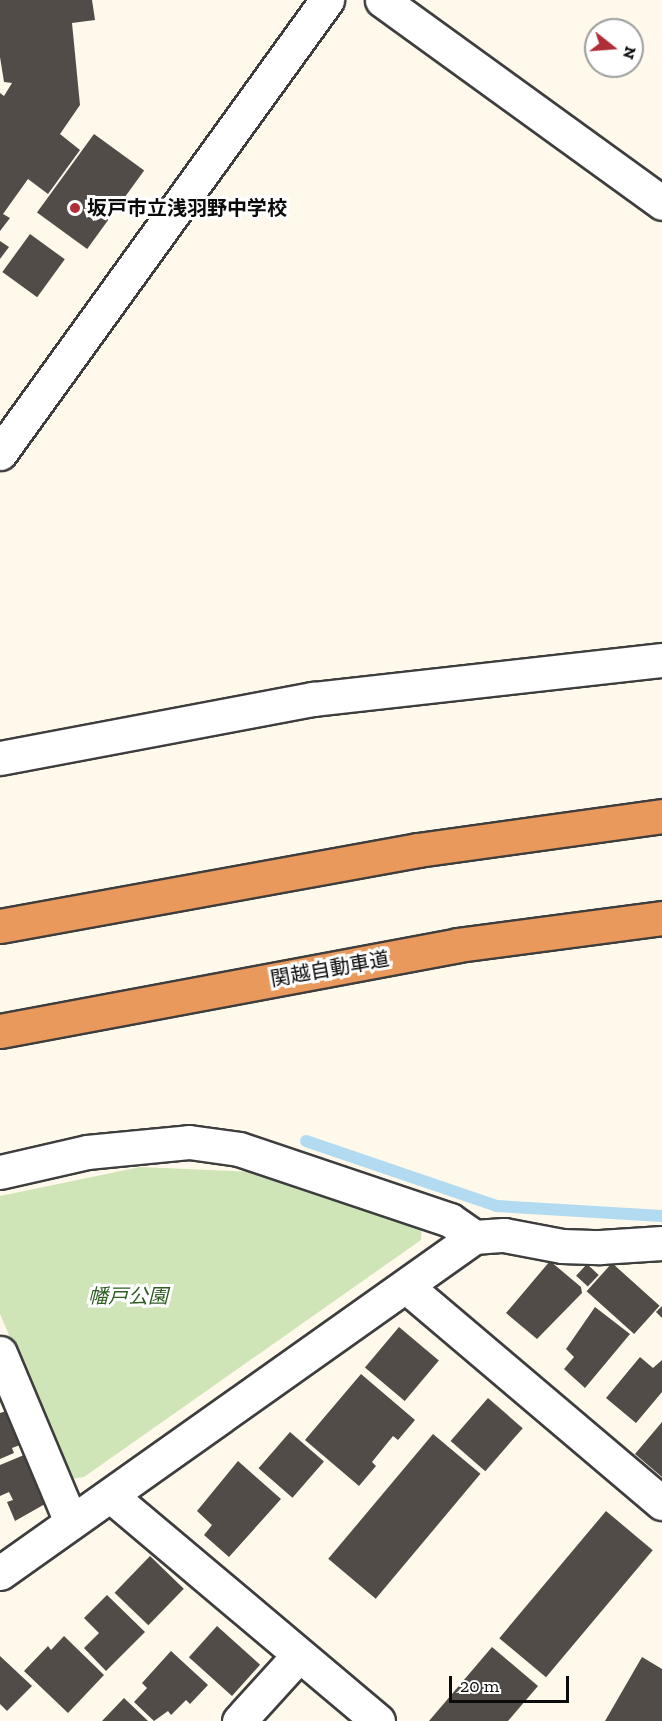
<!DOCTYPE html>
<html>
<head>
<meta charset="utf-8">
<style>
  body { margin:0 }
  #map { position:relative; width:662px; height:1721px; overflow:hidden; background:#fef9ea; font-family:"Zilla Slab","Noto Sans JP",serif }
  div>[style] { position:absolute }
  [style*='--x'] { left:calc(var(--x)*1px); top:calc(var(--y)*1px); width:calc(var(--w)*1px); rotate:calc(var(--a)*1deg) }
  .green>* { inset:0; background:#d0e5b7 }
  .stream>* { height:12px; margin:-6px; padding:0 6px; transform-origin:6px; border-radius:6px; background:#b2dbf1 }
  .building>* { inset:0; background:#524c48; transform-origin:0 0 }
  .roads { filter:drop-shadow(2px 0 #3e3e3e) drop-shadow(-2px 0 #3e3e3e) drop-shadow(0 2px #3e3e3e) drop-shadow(0 -2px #3e3e3e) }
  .street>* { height:33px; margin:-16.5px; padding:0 16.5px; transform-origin:16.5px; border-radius:16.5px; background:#fff }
  .highway>* { height:33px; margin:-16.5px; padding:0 16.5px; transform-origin:16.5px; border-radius:16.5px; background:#ea995c }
  .dots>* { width:16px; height:16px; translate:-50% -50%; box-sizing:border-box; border:3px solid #fff; border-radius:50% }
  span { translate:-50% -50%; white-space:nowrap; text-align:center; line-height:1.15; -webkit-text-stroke:6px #fff; paint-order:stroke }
  .poi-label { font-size:20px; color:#0b0b0b; font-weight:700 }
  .left { translate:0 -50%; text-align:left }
  .street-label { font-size:20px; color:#0b0b0b }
  .park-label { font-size:20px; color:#2f5d21; font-style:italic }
  .north { position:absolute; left:584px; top:18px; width:60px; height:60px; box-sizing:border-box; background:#fff; border:2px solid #9d9d9d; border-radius:50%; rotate:107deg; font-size:16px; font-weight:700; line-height:24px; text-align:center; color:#0b0b0b }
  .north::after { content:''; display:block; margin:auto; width:21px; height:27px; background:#b02e37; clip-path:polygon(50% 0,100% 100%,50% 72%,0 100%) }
  .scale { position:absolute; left:449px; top:1676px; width:120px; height:27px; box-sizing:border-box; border:3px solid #0b0b0b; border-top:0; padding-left:8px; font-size:18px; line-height:21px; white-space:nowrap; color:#0b0b0b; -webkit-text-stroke:4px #fff; paint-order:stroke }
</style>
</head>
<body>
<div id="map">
  <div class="green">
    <div style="clip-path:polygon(140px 1167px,257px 1172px,422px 1220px,421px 1240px,84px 1477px,71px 1479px,0 1314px,0 1196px)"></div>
  </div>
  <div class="stream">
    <div style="--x:306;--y:1141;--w:202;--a:18.8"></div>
    <div style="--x:497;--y:1206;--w:165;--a:3.5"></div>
  </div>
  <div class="building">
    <div style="clip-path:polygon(0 0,92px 0,95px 20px,72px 23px,80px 105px,60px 134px,80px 150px,48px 194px,28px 179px,3px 214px,10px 218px,0 231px,0 93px,4px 96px,12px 83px,4px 82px,0 57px)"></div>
    <div style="left:94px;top:134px;width:62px;height:97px;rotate:36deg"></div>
    <div style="left:30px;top:234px;width:43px;height:47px;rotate:36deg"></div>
    <div style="clip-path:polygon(0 241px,9px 247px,0 259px)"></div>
    <div style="clip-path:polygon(550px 1261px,581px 1287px,582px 1293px,537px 1339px,506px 1313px)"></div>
    <div style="left:612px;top:1263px;width:64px;height:38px;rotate:42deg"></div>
    <div style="left:587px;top:1264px;width:16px;height:16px;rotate:43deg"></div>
    <div style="clip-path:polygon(662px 1306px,662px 1318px,656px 1312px)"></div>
    <div style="clip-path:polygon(595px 1307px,630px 1334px,585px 1388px,564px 1369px,574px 1357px,566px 1349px)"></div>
    <div style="left:399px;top:1327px;width:52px;height:53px;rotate:40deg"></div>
    <div style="clip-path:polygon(640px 1357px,653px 1368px,662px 1360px,662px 1392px,636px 1423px,606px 1398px)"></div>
    <div style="clip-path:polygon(361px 1374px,415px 1420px,398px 1440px,393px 1436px,372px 1462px,376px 1466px,359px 1486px,305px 1440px)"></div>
    <div style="left:488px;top:1398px;width:46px;height:57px;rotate:41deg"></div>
    <div style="clip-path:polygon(6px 1411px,20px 1445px,12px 1448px,14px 1453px,0 1459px,0 1413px)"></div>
    <div style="clip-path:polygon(662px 1422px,662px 1477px,635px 1454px)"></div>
    <div style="left:290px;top:1432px;width:45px;height:48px;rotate:41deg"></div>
    <div style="left:433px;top:1434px;width:62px;height:163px;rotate:40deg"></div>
    <div style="clip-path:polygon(24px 1455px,45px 1504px,15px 1521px,7px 1502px,13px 1500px,9px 1492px,0 1496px,0 1465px)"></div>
    <div style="clip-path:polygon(238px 1461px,281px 1499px,229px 1557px,204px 1535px,212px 1525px,197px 1511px)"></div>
    <div style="left:606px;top:1511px;width:61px;height:166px;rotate:40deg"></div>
    <div style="left:150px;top:1556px;width:47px;height:51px;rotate:44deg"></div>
    <div style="clip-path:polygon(107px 1595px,145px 1632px,106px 1671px,84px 1648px,99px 1633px,84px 1618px)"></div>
    <div style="left:217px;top:1626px;width:58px;height:42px;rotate:42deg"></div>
    <div style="clip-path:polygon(64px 1636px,104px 1675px,68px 1713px,24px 1671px,48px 1646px,51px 1650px)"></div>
    <div style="clip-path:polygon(492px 1647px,538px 1686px,508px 1721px,429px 1721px)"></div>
    <div style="clip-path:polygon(171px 1651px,208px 1685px,190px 1704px,186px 1700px,171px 1715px,168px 1711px,154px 1721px,134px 1702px,147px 1688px,142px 1683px)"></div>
    <div style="clip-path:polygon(0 1656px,32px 1686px,7px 1711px,0 1704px)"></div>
    <div style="clip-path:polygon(642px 1657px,662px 1669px,662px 1721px,605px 1721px)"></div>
    <div style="clip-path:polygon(124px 1698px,148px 1721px,102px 1721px)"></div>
  </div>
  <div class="roads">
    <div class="street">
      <div style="--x:382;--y:0;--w:346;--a:35.9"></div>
      <div style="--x:0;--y:453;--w:559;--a:-54.18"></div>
      <div style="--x:0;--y:758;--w:319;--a:-10.7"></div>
      <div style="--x:313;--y:699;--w:351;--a:-6.4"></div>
      <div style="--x:0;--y:1172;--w:89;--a:-12.9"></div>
      <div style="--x:87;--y:1152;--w:102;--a:-5.6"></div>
      <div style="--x:189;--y:1142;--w:50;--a:8"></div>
      <div style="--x:239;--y:1149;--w:223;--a:18.6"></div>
      <div style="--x:450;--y:1220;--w:29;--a:35"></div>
      <div style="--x:407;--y:1287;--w:334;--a:40.3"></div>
      <div style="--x:0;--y:1353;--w:183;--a:67.2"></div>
      <div style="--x:111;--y:1496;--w:349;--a:40.1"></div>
      <div style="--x:0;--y:1573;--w:581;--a:-35.33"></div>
      <div style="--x:474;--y:1237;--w:30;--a:-4"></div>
      <div style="--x:504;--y:1235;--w:59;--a:10.7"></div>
      <div style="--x:562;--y:1246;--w:38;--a:2"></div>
      <div style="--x:600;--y:1247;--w:62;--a:-3.7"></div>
      <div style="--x:239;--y:1721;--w:89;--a:-47.7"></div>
    </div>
    <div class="highway">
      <div style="--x:0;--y:926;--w:425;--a:-10.3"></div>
      <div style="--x:418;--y:850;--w:246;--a:-7.9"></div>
      <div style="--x:0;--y:1031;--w:466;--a:-10.6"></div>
      <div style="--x:458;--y:945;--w:206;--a:-7.5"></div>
    </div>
  </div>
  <div class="dots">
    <div style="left:75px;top:208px;background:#b02e37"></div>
  </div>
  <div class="poi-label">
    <span class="left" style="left:87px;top:208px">坂戸市立浅羽野中学校</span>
  </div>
  <div class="street-label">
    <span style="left:330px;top:969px;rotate:-10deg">関越自動車道</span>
  </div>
  <div class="park-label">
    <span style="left:128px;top:1296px">幡戸公園</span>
  </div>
  <div class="north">N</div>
  <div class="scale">20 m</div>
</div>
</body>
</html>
